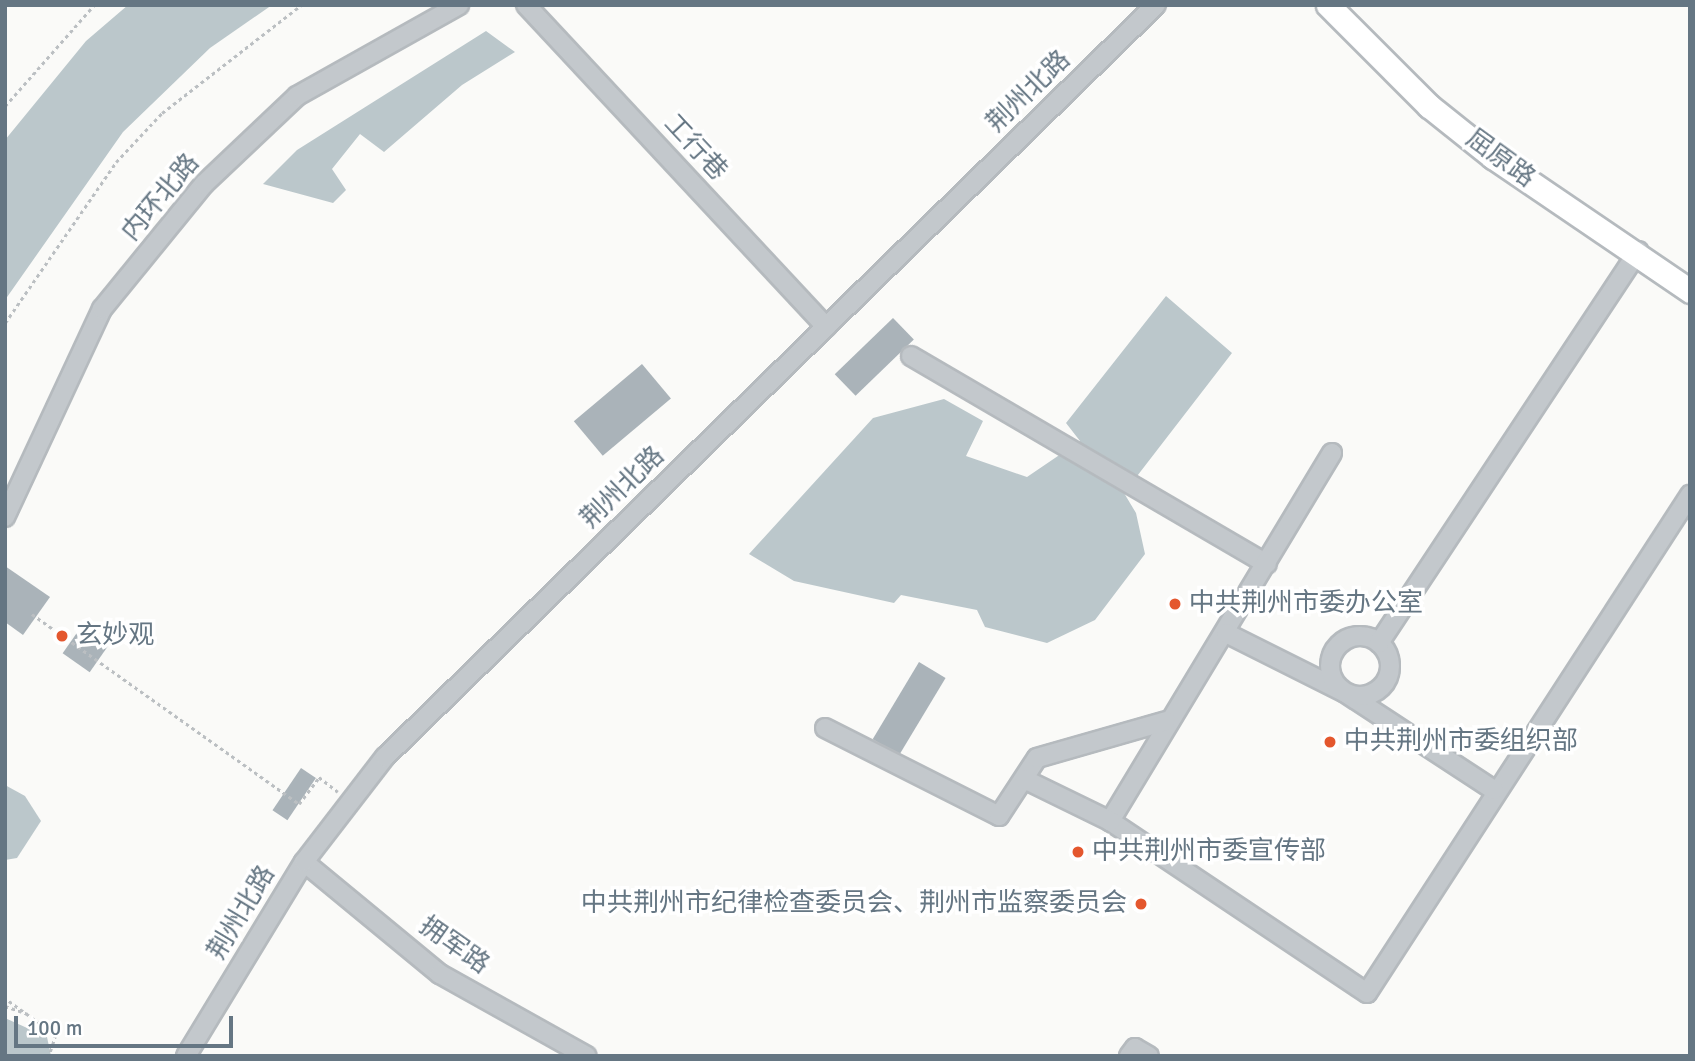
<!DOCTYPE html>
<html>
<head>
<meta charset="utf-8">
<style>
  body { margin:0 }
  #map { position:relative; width:1695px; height:1061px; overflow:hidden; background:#fafaf8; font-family:Signika,"Noto Sans SC",sans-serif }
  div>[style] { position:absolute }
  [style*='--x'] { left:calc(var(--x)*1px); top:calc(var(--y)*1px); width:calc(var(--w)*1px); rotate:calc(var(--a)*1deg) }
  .water>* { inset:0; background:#bbc7cb }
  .building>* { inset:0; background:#aab3b9; transform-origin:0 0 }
  .path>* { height:2.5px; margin-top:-1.25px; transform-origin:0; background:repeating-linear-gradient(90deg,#bbbfc2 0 3.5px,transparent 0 7px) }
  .roads { filter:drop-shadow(2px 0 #b5babe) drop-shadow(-2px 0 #b5babe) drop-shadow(0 2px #b5babe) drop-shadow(0 -2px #b5babe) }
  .minor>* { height:18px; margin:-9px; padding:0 9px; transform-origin:9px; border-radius:9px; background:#c3c8cc }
  .minor>.ring { margin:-9px; padding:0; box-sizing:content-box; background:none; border:18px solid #c3c8cc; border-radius:50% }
  .major>* { height:23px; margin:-11.5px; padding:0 11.5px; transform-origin:11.5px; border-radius:11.5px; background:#fff }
  .dots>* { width:19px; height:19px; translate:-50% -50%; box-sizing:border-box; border:4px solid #fff; border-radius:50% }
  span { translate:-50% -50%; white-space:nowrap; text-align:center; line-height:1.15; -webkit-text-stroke:7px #fff; paint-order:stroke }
  .street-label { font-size:26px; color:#657683 }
  .poi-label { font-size:26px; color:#657683 }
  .left { translate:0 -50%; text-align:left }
  .right { translate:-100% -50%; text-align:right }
  .frame { position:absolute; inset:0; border:7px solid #657683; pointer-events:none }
  .scale { position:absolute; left:14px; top:1016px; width:219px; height:32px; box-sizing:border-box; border:4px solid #657683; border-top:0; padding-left:9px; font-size:21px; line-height:24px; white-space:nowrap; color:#657683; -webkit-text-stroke:5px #fff; paint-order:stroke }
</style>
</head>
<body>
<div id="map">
  <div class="water">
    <div style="clip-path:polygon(128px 5px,272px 5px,210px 48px,123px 132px,5px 300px,5px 140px,86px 41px)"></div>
    <div style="clip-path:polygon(486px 31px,515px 52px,462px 85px,384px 152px,360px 134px,332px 169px,346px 190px,333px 203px,263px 184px,297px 150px)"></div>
    <div style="clip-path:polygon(1166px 296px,1232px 353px,1124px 493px,1136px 513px,1145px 554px,1095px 620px,1047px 643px,985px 627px,977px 610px,901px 595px,894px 603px,794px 581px,749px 554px,873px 418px,944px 399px,983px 421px,966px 456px,1027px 477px,1080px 441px,1066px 423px)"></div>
    <div style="clip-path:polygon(5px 785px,25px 796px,41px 821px,17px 858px,5px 860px)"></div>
    <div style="clip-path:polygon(5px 1018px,47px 1037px,51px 1056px,5px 1056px)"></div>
  </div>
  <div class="building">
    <div style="left:893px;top:318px;width:30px;height:81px;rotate:46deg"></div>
    <div style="left:642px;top:364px;width:45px;height:89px;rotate:50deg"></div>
    <div style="clip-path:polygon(5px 566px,50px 597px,23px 635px,5px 622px)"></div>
    <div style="left:81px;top:627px;width:33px;height:32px;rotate:35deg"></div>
    <div style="left:919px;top:662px;width:31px;height:90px;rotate:31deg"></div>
    <div style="left:301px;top:768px;width:18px;height:51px;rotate:34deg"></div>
  </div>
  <div class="path">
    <div style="--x:5;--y:106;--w:135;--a:-48.6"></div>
    <div style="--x:5;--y:323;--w:196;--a:-55.4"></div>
    <div style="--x:116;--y:162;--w:67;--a:-46.8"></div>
    <div style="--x:162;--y:113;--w:176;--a:-37.8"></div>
    <div style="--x:32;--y:614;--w:328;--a:35.4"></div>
    <div style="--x:299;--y:804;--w:34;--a:-53"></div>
    <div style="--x:319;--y:777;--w:24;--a:38"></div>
    <div style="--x:9;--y:1001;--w:58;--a:35.9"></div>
    <div style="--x:56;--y:1035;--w:22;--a:108"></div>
    <div style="--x:5;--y:1006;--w:24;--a:19"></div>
  </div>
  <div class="roads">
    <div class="minor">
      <div style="--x:526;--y:5;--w:440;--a:47"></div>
      <div style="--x:911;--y:356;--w:412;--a:30.3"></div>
      <div style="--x:1332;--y:453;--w:430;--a:121.1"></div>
      <div style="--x:1110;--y:821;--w:309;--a:33.8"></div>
      <div style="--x:1367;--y:993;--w:594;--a:-57.03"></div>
      <div style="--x:5;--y:517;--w:230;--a:-65"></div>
      <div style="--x:102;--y:309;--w:161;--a:-50.8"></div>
      <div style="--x:204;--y:184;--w:128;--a:-43.4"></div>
      <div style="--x:297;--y:96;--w:186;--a:-29.3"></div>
      <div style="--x:1226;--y:633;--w:132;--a:26.6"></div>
      <div style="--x:1344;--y:692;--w:179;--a:33.2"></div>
      <div class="ring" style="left:1330px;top:636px;width:42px;height:42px"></div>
      <div style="--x:1379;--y:643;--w:470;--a:-56.5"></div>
      <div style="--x:825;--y:728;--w:195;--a:26.8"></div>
      <div style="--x:999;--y:816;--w:69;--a:-56.8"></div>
      <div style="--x:1037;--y:758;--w:134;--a:-16"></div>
      <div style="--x:1024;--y:779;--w:96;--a:26"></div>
      <div style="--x:304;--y:862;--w:176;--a:39.5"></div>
      <div style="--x:440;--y:974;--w:168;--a:29.2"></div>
      <div style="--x:186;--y:1056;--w:227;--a:-58.7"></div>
      <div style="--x:304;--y:862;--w:133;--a:-52.4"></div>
      <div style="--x:385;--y:757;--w:1077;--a:-44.29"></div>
      <div style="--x:1129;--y:1056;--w:10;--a:-53"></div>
      <div style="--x:1135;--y:1048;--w:16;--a:30"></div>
    </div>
    <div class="major">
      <div style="--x:1328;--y:5;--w:143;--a:45"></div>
      <div style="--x:1429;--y:106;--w:82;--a:38.6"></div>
      <div style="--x:1493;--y:157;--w:238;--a:34.2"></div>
    </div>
  </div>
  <div class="dots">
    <div style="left:1175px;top:604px;background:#e4572e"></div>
    <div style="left:62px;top:636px;background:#e4572e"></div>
    <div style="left:1330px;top:742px;background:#e4572e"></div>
    <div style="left:1078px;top:852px;background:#e4572e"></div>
    <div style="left:1141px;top:904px;background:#e4572e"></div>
  </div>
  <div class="street-label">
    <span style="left:1029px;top:92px;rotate:-44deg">荆州北路</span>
    <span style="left:695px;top:148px;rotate:47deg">工行巷</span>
    <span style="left:1500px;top:159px;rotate:36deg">屈原路</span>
    <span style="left:161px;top:198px;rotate:-50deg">内环北路</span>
    <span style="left:623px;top:488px;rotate:-44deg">荆州北路</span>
    <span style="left:242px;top:913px;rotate:-59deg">荆州北路</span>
    <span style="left:454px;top:946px;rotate:35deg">拥军路</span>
  </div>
  <div class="poi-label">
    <span class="left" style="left:1189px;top:604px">中共荆州市委办公室</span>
    <span class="left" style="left:76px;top:636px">玄妙观</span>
    <span class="left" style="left:1344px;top:742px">中共荆州市委组织部</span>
    <span class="left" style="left:1092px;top:852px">中共荆州市委宣传部</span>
    <span class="right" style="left:1127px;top:904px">中共荆州市纪律检查委员会、荆州市监察委员会</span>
  </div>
  <div class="frame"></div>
  <div class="scale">100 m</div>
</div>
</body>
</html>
